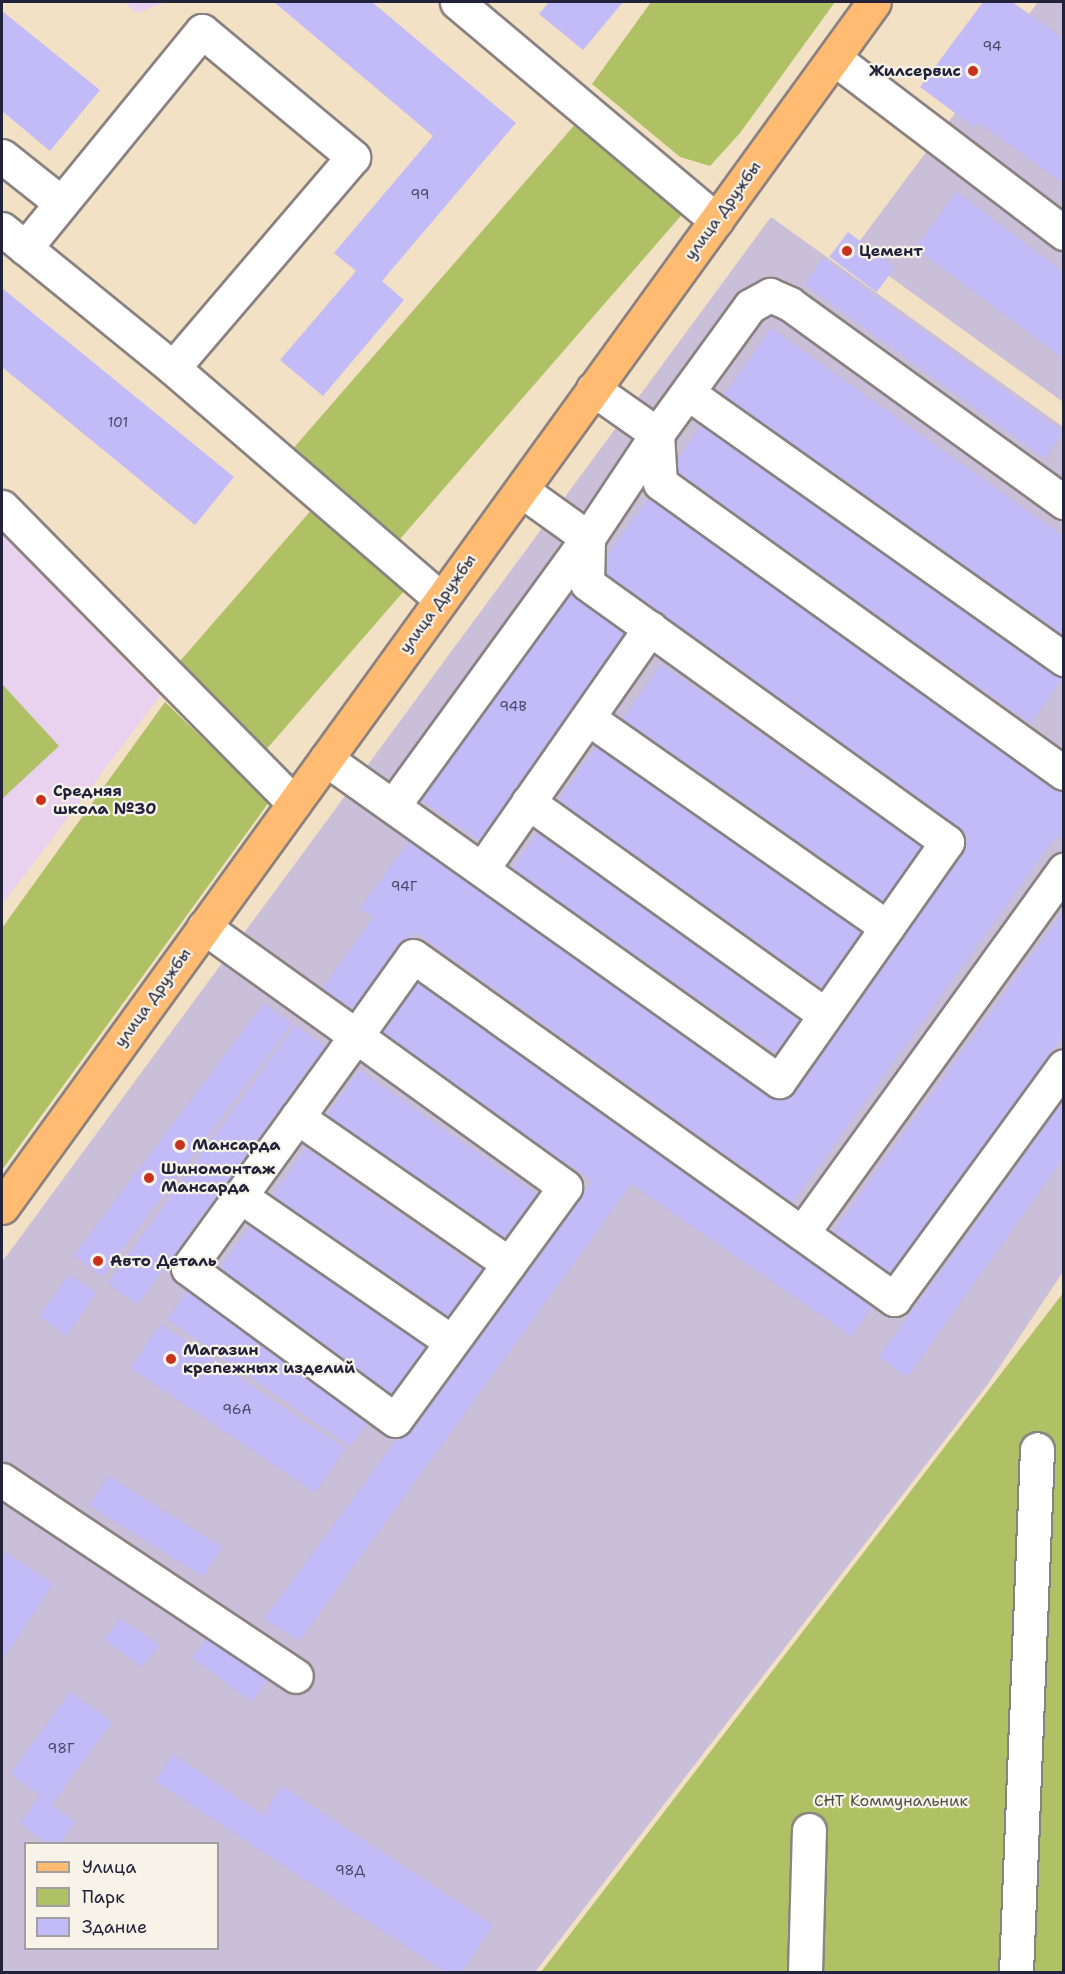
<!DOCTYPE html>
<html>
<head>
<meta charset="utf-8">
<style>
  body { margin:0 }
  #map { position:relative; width:1065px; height:1974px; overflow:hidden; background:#f2e1c5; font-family:"Shantell Sans",sans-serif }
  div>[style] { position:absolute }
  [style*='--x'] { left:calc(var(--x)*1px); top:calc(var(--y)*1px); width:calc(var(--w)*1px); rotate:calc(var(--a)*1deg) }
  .built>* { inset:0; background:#e8d2ef }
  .industrial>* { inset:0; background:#c9bfd8 }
  .green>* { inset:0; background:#b0c165; transform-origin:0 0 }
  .building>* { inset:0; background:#c3baf8; transform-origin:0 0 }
  .roads { filter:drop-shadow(2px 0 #8a8280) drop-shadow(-2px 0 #8a8280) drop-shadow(0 2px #8a8280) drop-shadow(0 -2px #8a8280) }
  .minor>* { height:33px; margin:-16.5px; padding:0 16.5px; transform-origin:16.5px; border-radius:16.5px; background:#fff }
  .major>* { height:33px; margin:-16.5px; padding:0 16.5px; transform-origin:16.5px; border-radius:16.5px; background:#ffbb71 }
  .dots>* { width:16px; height:16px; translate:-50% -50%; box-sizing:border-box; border:3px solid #f7f3e8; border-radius:50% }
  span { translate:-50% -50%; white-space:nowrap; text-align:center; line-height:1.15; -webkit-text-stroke:4.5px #f7f3e8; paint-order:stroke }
  .number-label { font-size:14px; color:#4a486a }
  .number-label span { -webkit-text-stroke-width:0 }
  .poi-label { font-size:16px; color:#22223b; font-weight:700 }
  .right { translate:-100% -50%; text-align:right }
  .left { translate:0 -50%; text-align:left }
  .street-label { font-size:16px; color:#22223b }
  .park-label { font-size:16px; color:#4d5248 }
  .frame { position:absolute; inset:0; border:3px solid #22223b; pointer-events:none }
  .legend { position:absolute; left:24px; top:1842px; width:195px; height:108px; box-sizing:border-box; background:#f7f3e8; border:2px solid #a29fa3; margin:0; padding:8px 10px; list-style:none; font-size:18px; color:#22223b }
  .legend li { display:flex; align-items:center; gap:12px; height:30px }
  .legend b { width:30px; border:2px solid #a29fa3 }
</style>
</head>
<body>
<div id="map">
  <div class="built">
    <div style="clip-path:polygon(123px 2px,165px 2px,138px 13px)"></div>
    <div style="clip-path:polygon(2px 534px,160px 696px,2px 905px)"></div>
  </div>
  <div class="industrial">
    <div style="clip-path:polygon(1038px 2px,1063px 2px,1063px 402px,853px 250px)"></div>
    <div style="clip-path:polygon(evenodd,771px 217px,1063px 427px,1063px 1272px,988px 1384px,535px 1972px,2px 1972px,2px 1262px,771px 217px,26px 1844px,218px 1844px,218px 1948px,26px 1948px,26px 1844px)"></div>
  </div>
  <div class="green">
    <div style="clip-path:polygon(651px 2px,835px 2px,740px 133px,710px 166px,680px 157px,592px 84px)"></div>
    <div style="left:577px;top:122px;width:140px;height:433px;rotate:41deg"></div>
    <div style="left:314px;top:507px;width:123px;height:218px;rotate:41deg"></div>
    <div style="clip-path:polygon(2px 684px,59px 746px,2px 799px)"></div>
    <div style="clip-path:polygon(165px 702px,269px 802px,2px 1170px,2px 928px)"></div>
    <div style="clip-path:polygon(1063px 1293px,1063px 1972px,541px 1972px)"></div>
  </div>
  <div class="building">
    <div style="clip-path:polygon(274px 2px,372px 2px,516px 123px,382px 281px,404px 300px,323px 396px,280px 360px,356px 271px,334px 253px,433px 136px)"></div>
    <div style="clip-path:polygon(549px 2px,623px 2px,583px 50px,539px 14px)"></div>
    <div style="clip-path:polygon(983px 2px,1012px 2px,1064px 39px,1064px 184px,978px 122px,974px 127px,920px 87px)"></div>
    <div style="clip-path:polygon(2px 11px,100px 90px,50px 151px,2px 111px)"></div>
    <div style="clip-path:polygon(957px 192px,1064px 273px,1064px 359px,915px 248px)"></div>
    <div style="left:848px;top:232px;width:59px;height:31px;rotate:37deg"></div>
    <div style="left:823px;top:258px;width:297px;height:32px;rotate:36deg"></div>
    <div style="clip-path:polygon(2px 288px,234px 477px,195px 525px,2px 367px)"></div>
    <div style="clip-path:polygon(771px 328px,1064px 537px,1064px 642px,722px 398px)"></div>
    <div style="left:705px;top:420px;width:441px;height:62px;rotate:35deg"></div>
    <div style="clip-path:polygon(650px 496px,1064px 793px,1064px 841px,1056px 836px,792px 1203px,415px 932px,356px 1013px,322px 989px,373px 917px,360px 908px,412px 837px,780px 1101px,969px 838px,596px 571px)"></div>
    <div style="left:563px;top:581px;width:97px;height:261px;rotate:35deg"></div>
    <div style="left:661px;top:664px;width:328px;height:67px;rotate:35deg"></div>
    <div style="left:597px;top:745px;width:333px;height:70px;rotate:35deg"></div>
    <div style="left:539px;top:830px;width:331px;height:47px;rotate:35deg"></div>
    <div style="clip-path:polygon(1064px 910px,1064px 1034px,891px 1275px,832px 1233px)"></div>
    <div style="clip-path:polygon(419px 978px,668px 1151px,694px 1178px,872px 1307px,851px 1336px,631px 1184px,299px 1641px,264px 1619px,573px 1201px,577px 1204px,592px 1181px,379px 1035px)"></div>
    <div style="left:264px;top:1003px;width:35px;height:316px;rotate:37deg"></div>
    <div style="left:295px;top:1025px;width:37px;height:319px;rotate:36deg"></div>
    <div style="left:359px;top:1070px;width:222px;height:59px;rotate:35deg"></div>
    <div style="clip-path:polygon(1064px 1100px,1064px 1157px,907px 1377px,879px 1357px)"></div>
    <div style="left:306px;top:1148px;width:222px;height:59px;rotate:35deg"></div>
    <div style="left:251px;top:1224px;width:223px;height:59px;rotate:35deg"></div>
    <div style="left:69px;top:1274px;width:33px;height:52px;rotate:35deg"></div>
    <div style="left:187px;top:1291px;width:223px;height:34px;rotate:35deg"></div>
    <div style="left:160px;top:1324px;width:223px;height:53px;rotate:34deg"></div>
    <div style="left:108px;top:1476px;width:134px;height:35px;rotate:32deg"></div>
    <div style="clip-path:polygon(2px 1550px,53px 1584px,2px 1661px)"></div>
    <div style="left:120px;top:1618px;width:47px;height:27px;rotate:35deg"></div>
    <div style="clip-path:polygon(209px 1635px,273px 1672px,252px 1702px,192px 1658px)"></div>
    <div style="clip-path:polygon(70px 1692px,112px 1722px,51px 1805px,75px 1822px,59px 1844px,48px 1844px,20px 1823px,40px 1796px,10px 1774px)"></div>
    <div style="clip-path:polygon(173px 1754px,263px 1815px,282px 1786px,493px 1925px,462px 1972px,445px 1972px,155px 1781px)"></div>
  </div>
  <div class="roads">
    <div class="minor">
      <div style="--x:457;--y:2;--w:339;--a:40.1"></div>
      <div style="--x:834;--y:58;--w:289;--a:37.3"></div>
      <div style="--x:2;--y:156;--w:75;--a:38.5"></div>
      <div style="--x:2;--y:229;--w:220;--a:39.1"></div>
      <div style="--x:173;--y:368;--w:354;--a:40.8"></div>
      <div style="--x:25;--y:248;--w:280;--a:-50.8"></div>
      <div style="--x:202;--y:31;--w:197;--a:39.8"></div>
      <div style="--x:353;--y:157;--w:277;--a:130.5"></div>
      <div style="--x:593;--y:389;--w:78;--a:35.1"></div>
      <div style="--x:657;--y:434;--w:49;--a:86.5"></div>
      <div style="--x:660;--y:483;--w:497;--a:35.7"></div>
      <div style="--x:688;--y:393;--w:461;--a:35.3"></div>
      <div style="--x:2;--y:507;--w:416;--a:45.4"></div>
      <div style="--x:588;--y:718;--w:365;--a:35"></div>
      <div style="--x:326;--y:759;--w:556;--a:35.41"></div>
      <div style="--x:779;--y:1081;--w:292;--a:-54.9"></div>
      <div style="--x:947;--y:842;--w:443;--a:-144.3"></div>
      <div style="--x:587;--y:583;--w:45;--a:-88.7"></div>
      <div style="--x:588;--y:538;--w:82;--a:-144.4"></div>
      <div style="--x:528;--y:802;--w:365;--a:35.6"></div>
      <div style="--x:393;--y:806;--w:331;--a:-54"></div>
      <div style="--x:588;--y:538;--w:125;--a:-56.4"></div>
      <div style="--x:657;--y:434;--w:158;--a:-54"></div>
      <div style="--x:750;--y:306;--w:23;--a:-29"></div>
      <div style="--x:770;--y:295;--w:22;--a:24"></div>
      <div style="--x:790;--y:304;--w:338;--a:35.9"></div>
      <div style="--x:482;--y:869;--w:294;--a:-55.1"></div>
      <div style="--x:204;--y:927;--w:187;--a:35.6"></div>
      <div style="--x:356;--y:1036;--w:258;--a:35.8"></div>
      <div style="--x:565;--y:1187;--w:288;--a:126.1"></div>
      <div style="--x:395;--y:1420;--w:257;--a:-143.7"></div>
      <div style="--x:188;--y:1268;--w:286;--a:-54.1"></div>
      <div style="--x:356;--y:1036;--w:98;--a:-54.5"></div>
      <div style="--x:413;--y:956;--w:591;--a:35.49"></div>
      <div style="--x:894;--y:1299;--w:288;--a:-53.9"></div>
      <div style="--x:297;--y:1117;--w:258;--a:34.7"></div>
      <div style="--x:240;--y:1196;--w:257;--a:34.6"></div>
      <div style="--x:802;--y:1233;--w:448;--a:-54.2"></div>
      <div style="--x:2;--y:1480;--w:353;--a:33.7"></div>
      <div style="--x:805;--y:1972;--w:142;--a:-88.4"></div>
      <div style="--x:1016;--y:1972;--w:523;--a:-87.7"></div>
    </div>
    <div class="major">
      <div style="--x:2;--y:1207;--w:1487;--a:-54.11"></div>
    </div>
  </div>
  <div class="dots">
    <div style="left:973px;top:71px;background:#c8321e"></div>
    <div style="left:847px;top:251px;background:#c8321e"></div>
    <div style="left:41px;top:800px;background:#c8321e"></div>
    <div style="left:180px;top:1145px;background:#c8321e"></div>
    <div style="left:149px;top:1178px;background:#c8321e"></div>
    <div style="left:98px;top:1261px;background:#c8321e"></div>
    <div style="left:171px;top:1359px;background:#c8321e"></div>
  </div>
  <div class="number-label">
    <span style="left:992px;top:46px">94</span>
    <span style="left:420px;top:194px">99</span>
    <span style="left:118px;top:422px">101</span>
    <span style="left:513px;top:706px">94В</span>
    <span style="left:404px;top:886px">94Г</span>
    <span style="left:237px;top:1409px">96А</span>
    <span style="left:61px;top:1748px">98Г</span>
    <span style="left:350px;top:1870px">98Д</span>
  </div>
  <div class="poi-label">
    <span class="right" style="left:961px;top:71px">Жилсервис</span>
    <span class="left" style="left:859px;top:251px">Цемент</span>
    <span class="left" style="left:53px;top:800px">Средняя<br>школа №30</span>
    <span class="left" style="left:192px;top:1145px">Мансарда</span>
    <span class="left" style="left:161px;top:1178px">Шиномонтаж<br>Мансарда</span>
    <span class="left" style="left:110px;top:1261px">Авто Деталь</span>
    <span class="left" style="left:183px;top:1359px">Магазин<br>крепежных изделий</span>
  </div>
  <div class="street-label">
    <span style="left:723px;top:211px;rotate:-54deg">улица Дружбы</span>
    <span style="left:438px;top:604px;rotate:-54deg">улица Дружбы</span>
    <span style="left:153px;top:998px;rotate:-54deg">улица Дружбы</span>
  </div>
  <div class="park-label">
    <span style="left:891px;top:1801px">СНТ Коммунальник</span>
  </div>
  <div class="frame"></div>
  <ul class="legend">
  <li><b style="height:8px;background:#ffbb71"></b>Улица</li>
  <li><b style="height:16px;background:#b0c165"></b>Парк</li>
  <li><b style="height:16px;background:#c3baf8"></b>Здание</li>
  </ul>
</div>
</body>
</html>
